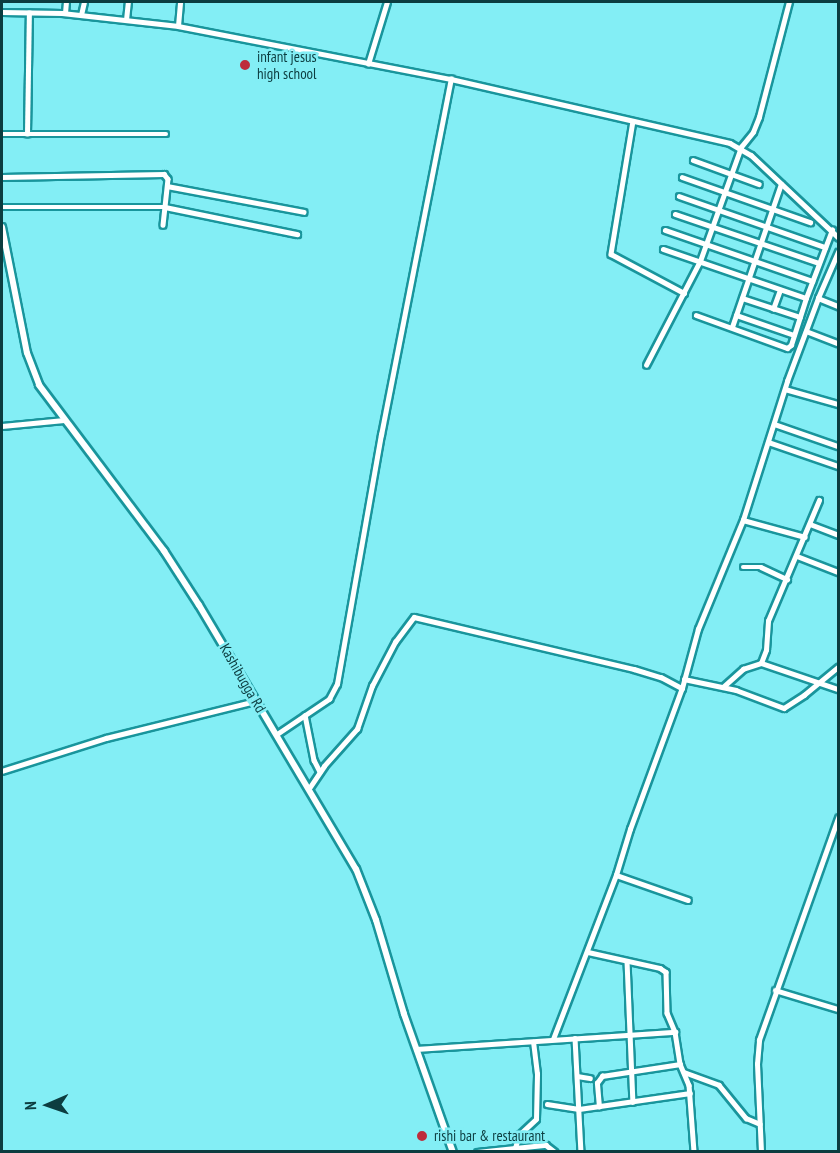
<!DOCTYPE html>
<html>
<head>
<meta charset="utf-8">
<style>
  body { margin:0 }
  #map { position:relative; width:840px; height:1153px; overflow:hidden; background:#83eef5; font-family:"PT Sans Narrow",sans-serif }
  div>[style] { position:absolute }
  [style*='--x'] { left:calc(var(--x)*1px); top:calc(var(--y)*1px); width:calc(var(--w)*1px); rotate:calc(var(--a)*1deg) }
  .roads { filter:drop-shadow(2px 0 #19959c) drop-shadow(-2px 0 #19959c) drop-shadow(0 2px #19959c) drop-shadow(0 -2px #19959c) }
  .street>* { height:4.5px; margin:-2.25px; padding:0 2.25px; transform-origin:2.25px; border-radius:2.25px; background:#fff }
  .secondary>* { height:6px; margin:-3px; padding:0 3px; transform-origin:3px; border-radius:3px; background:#fff }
  .dots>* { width:16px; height:16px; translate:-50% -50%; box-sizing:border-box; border:3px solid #83eef5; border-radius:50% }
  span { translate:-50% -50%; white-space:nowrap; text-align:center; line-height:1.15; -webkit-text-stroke:5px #83eef5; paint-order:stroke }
  .poi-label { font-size:15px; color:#0c3d40 }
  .left { translate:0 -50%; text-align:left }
  .street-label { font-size:15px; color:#0c3d40 }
  .frame { position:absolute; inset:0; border:3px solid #0c3d40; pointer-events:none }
  .north { position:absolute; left:18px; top:1075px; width:60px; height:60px; -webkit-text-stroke:4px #83eef5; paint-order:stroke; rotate:268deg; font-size:16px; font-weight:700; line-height:24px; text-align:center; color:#0c3d40 }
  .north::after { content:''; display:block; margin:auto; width:21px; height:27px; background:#0c3d40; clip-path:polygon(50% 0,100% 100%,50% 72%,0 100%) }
</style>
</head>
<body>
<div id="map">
  <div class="roads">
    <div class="street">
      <div style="--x:2;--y:12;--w:60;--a:1"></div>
      <div style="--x:62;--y:13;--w:117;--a:6.4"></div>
      <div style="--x:178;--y:26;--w:278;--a:11"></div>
      <div style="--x:451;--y:79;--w:286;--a:12.9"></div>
      <div style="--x:730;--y:143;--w:24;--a:30"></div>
      <div style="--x:751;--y:155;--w:120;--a:43.3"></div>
      <div style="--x:65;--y:13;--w:11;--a:-85"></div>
      <div style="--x:81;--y:15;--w:13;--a:-77"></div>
      <div style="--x:126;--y:20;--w:18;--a:-84"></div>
      <div style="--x:178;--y:26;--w:24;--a:-85"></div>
      <div style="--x:368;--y:64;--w:65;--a:-73"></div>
      <div style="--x:633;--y:121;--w:135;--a:99.4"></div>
      <div style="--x:611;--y:254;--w:83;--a:28.1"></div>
      <div style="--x:2;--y:134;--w:164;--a:0"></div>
      <div style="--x:27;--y:134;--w:121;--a:-89.1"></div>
      <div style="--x:693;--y:160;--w:70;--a:20"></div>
      <div style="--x:2;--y:177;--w:162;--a:-1.1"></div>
      <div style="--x:164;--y:174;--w:6;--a:51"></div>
      <div style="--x:168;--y:179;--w:46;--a:96.2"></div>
      <div style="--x:682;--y:177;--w:136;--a:19.4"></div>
      <div style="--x:167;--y:186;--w:139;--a:10.7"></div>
      <div style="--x:679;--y:196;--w:155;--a:19.3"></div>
      <div style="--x:2;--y:207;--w:163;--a:0"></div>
      <div style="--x:165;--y:207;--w:135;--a:11.6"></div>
      <div style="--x:675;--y:214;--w:152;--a:18.8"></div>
      <div style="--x:665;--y:230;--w:156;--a:19.1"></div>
      <div style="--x:663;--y:249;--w:151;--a:18.9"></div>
      <div style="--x:806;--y:298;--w:73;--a:-69.1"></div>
      <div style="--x:742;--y:298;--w:61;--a:18.1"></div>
      <div style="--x:818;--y:298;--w:22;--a:22"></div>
      <div style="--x:773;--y:309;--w:20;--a:-70"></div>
      <div style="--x:696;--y:315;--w:97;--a:19.9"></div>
      <div style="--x:787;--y:348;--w:5;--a:-37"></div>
      <div style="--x:791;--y:345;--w:49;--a:-72.3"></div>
      <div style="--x:736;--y:315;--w:61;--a:19"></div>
      <div style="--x:732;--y:327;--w:151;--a:-71.1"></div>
      <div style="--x:806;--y:331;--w:34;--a:21"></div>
      <div style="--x:646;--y:365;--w:117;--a:-62.6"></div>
      <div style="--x:700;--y:261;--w:121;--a:-70.2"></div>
      <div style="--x:741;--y:147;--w:19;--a:-51"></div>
      <div style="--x:753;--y:132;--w:16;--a:-68"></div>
      <div style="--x:759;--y:117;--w:119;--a:-75.4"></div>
      <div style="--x:785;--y:389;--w:55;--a:15.8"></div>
      <div style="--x:774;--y:424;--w:68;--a:19"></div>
      <div style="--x:2;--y:426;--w:62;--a:-5.5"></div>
      <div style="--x:768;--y:442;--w:74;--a:18.9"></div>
      <div style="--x:743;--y:520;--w:64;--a:15.3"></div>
      <div style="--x:810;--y:524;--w:30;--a:21"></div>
      <div style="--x:797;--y:556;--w:44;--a:21.3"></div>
      <div style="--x:743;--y:567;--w:18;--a:0"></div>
      <div style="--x:761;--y:567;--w:29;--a:25"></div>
      <div style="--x:761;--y:663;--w:14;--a:-69"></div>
      <div style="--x:766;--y:650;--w:29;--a:-86"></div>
      <div style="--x:768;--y:621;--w:131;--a:-67.1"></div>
      <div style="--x:684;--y:679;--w:53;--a:11.9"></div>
      <div style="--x:736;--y:690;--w:51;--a:20.6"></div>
      <div style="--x:784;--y:708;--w:24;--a:-33"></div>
      <div style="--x:804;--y:695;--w:44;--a:-39.5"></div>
      <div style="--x:723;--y:687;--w:27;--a:-42"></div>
      <div style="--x:743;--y:669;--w:19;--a:-18"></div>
      <div style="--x:761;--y:663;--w:81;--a:18.7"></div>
      <div style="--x:305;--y:715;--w:46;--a:78.7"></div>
      <div style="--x:314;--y:760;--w:13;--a:63"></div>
      <div style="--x:277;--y:734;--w:63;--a:-33.9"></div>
      <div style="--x:329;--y:699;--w:17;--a:-62"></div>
      <div style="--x:337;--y:684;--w:253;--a:-80"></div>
      <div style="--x:381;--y:435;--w:363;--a:-78.9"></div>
      <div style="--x:2;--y:771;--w:109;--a:-17.6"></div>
      <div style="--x:106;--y:738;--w:154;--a:-13.9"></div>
      <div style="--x:310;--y:787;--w:25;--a:-56"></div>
      <div style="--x:324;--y:766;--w:50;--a:-48.3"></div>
      <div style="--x:357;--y:729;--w:46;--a:-70.8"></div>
      <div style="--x:372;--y:686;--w:50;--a:-62.4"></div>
      <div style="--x:395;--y:642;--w:31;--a:-53"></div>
      <div style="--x:414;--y:617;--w:226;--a:13.3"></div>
      <div style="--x:634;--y:669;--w:28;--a:17"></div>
      <div style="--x:661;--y:677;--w:24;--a:28"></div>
      <div style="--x:616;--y:875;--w:76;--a:19.1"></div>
      <div style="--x:588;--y:952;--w:74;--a:12.5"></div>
      <div style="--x:660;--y:968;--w:7;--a:34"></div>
      <div style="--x:666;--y:972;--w:41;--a:88.6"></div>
      <div style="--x:667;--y:1013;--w:21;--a:67"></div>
      <div style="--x:675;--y:1032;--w:32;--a:81"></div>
      <div style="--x:680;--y:1064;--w:23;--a:67"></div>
      <div style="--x:689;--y:1085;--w:67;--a:85.7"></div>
      <div style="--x:627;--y:961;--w:141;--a:87.6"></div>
      <div style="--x:775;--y:990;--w:66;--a:16.8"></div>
      <div style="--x:575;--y:1038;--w:114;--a:87"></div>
      <div style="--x:553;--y:1039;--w:176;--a:-69"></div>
      <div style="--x:616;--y:875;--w:48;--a:-73.1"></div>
      <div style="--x:630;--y:829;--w:150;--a:-69.8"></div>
      <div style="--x:682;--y:688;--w:61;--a:-74.8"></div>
      <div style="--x:698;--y:629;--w:118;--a:-67.6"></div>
      <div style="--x:743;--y:520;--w:146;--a:-72.4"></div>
      <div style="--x:787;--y:381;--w:89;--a:-69.5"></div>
      <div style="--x:818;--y:298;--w:50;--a:-66.5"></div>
      <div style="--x:416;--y:1049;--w:260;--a:-3.8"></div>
      <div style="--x:684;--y:1072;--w:37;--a:20"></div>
      <div style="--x:719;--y:1085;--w:43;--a:50.7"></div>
      <div style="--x:746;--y:1118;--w:15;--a:23"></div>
      <div style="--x:577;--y:1076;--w:13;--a:9"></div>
      <div style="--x:547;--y:1104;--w:32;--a:9"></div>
      <div style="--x:579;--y:1109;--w:112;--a:-8.2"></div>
      <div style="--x:599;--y:1107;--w:24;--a:-95"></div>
      <div style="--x:597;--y:1083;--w:9;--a:-54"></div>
      <div style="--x:602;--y:1076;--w:79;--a:-8.7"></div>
      <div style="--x:515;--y:1148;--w:31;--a:-6"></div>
      <div style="--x:546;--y:1145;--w:11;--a:38"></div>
      <div style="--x:477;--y:1152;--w:38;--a:-6"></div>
      <div style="--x:515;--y:1148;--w:14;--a:-73"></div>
      <div style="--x:519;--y:1135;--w:23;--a:-43"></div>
      <div style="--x:536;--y:1119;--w:45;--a:-88.7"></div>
      <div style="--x:537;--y:1074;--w:32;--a:-97"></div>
      <div style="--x:761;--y:1152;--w:88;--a:-92.6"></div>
      <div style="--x:757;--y:1064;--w:24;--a:-85"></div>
      <div style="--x:759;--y:1040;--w:236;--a:-70.4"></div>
    </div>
    <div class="secondary">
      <div style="--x:2;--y:227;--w:128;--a:78.8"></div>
      <div style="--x:27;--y:353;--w:34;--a:69"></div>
      <div style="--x:39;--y:385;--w:208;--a:53"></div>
      <div style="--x:164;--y:551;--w:64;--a:57.1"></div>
      <div style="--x:199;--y:605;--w:307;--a:59.3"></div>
      <div style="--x:356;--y:869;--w:55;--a:68.6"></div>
      <div style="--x:376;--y:920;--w:98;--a:73.4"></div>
      <div style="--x:404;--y:1014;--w:146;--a:70.5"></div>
    </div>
  </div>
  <div class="dots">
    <div style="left:245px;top:65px;background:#bd2c3b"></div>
    <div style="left:422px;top:1136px;background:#bd2c3b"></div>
  </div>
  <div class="poi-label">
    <span class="left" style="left:257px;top:65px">infant jesus<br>high school</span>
    <span class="left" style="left:434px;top:1136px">rishi bar &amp; restaurant</span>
  </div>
  <div class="street-label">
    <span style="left:243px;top:678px;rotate:60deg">Kashibugga Rd</span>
  </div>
  <div class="frame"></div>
  <div class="north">N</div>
</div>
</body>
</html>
